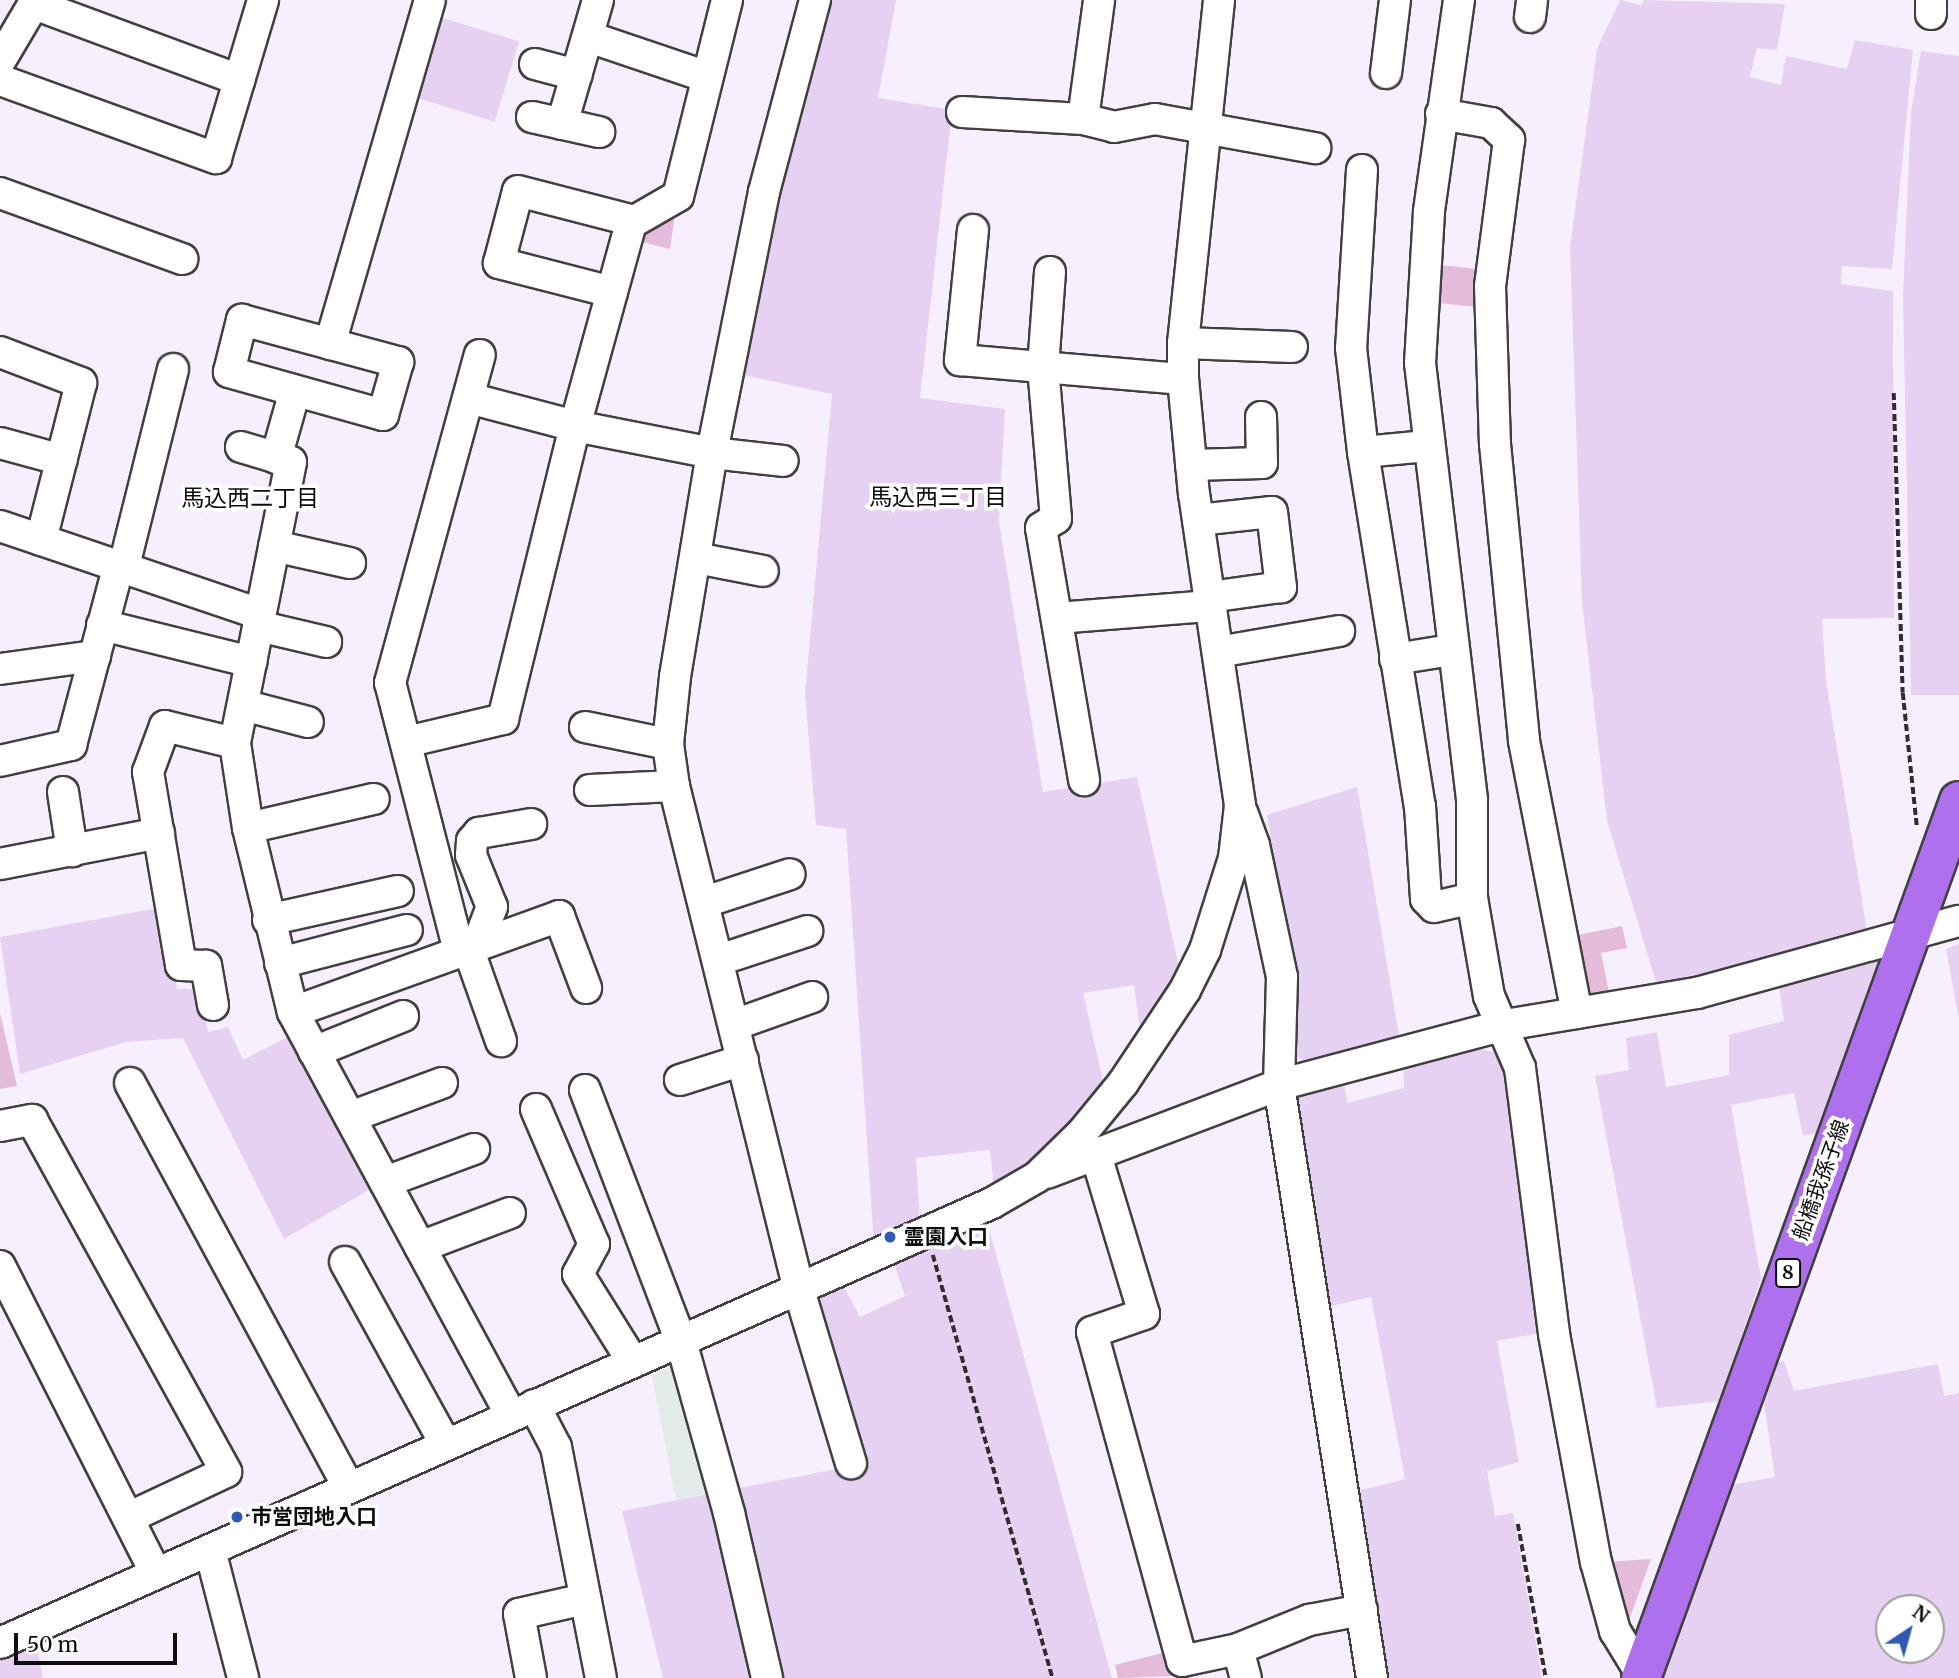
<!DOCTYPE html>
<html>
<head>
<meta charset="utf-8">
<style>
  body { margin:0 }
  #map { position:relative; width:1959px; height:1678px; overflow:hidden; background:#f7effe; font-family:Merriweather,"Noto Sans JP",serif }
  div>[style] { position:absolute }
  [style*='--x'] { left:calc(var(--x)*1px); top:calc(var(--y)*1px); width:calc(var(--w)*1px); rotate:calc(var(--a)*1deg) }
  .industrial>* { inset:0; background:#e2ebe8 }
  .farmland>* { inset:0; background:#e6d1f2; transform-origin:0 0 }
  .green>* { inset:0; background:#e5bbdc; transform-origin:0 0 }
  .path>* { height:3.5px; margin-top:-1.75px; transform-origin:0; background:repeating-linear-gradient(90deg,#2f2f2f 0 7px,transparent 0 10.5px) }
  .roads { filter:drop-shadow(2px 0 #404040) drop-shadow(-2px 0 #404040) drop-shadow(0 2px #404040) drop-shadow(0 -2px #404040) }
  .minor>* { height:30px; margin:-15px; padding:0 15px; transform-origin:15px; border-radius:15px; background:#fff }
  .major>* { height:38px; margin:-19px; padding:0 19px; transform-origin:19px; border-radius:19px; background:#ae70ed }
  .dots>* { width:19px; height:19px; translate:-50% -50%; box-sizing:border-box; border:4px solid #fff; border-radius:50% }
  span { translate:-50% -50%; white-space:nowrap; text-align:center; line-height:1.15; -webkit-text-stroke:7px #fff; paint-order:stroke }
  .shield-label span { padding:2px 5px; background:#fff; border:2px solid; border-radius:5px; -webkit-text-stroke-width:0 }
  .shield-label { font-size:19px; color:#0d0d0d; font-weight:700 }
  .street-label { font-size:21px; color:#0d0d0d }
  .poi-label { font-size:21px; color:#0d0d0d; font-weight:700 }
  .left { translate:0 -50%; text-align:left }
  .neighbourhood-label { font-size:23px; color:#0d0d0d }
  .north { position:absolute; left:1875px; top:1594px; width:70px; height:70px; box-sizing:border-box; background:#fff; border:2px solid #9e9e9e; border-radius:50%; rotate:36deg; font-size:19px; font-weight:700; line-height:28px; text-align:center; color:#0d0d0d }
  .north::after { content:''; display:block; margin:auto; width:24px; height:32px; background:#3159b2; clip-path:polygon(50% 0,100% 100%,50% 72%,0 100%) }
  .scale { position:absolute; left:14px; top:1633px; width:163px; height:32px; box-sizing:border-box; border:4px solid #0d0d0d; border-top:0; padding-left:9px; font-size:21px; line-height:24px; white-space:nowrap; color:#0d0d0d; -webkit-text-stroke:5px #fff; paint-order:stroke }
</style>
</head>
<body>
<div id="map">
  <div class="industrial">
    <div style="clip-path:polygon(691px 1357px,733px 1489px,676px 1500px,652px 1376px)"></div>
  </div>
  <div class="farmland">
    <div style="clip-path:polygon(825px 0,896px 0,878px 98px,952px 110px,920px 398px,1005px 409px,999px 522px,1043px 792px,1137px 777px,1180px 972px,1141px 1037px,1134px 985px,1083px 993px,1105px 1089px,1031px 1164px,994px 1187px,990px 1150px,916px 1158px,920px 1224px,874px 1246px,846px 829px,816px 825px,805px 694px,832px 394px,743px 375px,773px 193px)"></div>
    <div style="clip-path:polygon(1620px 0,1641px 5px,1644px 0,1785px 4px,1777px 50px,1757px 48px,1750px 77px,1781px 85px,1786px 56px,1847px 69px,1855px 40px,1913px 50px,1892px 269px,1842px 266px,1841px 284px,1893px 291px,1894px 618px,1822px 619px,1826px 681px,1868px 937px,1659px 992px,1607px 821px,1582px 602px,1570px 247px,1597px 49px)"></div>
    <div style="left:436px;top:16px;width:87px;height:84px;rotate:17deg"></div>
    <div style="clip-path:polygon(1921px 51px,1959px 56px,1959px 695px,1911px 695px,1903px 295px,1911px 112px)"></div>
    <div style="clip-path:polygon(1357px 787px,1400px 1041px,1311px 1067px,1294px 1054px,1292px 974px,1267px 815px)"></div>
    <div style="clip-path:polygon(163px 907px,177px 989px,200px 989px,208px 1032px,228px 1027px,243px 1060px,295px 1033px,376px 1186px,284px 1239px,183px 1038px,126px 1042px,20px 1074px,0 937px)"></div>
    <div style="clip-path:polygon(1959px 944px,1959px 1019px,1946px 949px)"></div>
    <div style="clip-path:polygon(1882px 957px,1816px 1133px,1803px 1136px,1794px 1093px,1731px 1105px,1761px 1278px,1720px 1401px,1657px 1408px,1595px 1076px,1629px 1070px,1626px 1038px,1657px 1032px,1666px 1087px,1729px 1075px,1729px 1035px,1784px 1021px,1778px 981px)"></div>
    <div style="clip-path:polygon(1468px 1046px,1502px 1054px,1506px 1062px,1557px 1330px,1497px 1341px,1519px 1462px,1487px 1471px,1495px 1516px,1513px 1513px,1542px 1678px,1387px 1678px,1358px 1491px,1405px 1479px,1371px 1297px,1326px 1307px,1291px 1100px,1296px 1093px,1342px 1078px,1348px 1103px,1404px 1088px,1403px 1062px)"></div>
    <div style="clip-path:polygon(986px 1218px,1112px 1678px,663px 1678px,622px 1511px,867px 1463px,819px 1298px,844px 1287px,860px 1317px,905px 1296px,894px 1264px)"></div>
    <div style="clip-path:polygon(evenodd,1784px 1361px,1794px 1391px,1938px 1364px,1944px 1396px,1959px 1393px,1959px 1678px,1656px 1678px,1725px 1486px,1775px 1477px,1762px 1390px,1772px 1363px,1784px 1361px,1889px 1608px,1931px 1608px,1931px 1650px,1889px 1650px,1889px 1608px)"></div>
    <div style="clip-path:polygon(36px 1643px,43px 1678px,0 1678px,0 1659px)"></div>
  </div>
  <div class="green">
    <div style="clip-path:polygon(675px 214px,670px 249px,634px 240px)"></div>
    <div style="left:1431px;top:264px;width:54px;height:38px;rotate:6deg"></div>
    <div style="clip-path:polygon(1622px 926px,1627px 948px,1601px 953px,1610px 997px,1598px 1000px,1583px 987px,1573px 936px)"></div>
    <div style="clip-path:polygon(0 1013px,17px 1086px,0 1089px)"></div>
    <div style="clip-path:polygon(1651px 1559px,1623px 1637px,1605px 1562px)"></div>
    <div style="clip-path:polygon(1170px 1651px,1176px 1676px,1118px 1678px,1115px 1665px)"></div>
  </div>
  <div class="path">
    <div style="--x:1894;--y:393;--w:300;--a:88.3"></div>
    <div style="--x:1903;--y:693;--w:135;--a:84"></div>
    <div style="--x:933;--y:1255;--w:440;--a:74.2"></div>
    <div style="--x:1518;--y:1524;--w:157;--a:79.7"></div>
  </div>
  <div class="roads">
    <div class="minor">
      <div style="--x:727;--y:0;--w:202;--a:104"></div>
      <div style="--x:678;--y:196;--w:54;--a:150.1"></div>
      <div style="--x:631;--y:223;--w:211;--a:105.4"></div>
      <div style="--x:575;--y:426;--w:140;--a:11.1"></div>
      <div style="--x:712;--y:453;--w:71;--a:6.4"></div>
      <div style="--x:815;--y:0;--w:199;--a:104.9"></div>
      <div style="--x:764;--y:192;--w:266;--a:101.3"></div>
      <div style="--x:712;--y:453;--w:227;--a:99.4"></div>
      <div style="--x:675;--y:677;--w:67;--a:96"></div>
      <div style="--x:668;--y:744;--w:42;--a:81.9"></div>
      <div style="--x:674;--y:786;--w:519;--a:76.07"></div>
      <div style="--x:799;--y:1290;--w:181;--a:73.3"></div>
      <div style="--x:1459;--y:0;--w:214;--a:98.1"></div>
      <div style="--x:1429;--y:212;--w:151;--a:93.4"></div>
      <div style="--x:1420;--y:363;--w:440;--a:83.2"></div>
      <div style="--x:1472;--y:800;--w:98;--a:90"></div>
      <div style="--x:1472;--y:898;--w:99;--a:80.2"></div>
      <div style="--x:1489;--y:996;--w:78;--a:66.7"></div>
      <div style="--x:1520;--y:1068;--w:268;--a:82.7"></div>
      <div style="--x:1554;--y:1334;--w:232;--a:79.6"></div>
      <div style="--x:1596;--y:1562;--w:72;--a:74.6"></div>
      <div style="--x:1615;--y:1631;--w:52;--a:58.5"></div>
      <div style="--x:34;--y:4;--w:219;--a:20.3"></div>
      <div style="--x:1931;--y:14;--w:14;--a:-90"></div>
      <div style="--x:1530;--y:17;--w:17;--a:-83"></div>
      <div style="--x:589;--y:37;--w:125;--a:18.7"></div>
      <div style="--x:0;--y:61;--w:71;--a:-59.5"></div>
      <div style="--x:535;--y:64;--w:43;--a:14.7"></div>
      <div style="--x:1386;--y:73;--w:74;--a:-83"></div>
      <div style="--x:0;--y:80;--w:230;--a:19.9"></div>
      <div style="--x:216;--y:158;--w:165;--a:-73.4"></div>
      <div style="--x:962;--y:112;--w:121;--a:3.3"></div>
      <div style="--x:1083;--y:119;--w:32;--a:14"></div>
      <div style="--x:1114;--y:127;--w:42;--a:-11"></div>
      <div style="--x:1155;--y:119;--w:163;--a:10.3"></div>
      <div style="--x:1441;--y:114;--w:51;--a:10.2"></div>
      <div style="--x:1491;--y:123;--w:25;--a:43"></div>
      <div style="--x:1509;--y:140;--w:147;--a:97.4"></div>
      <div style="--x:1490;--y:286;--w:158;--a:88.2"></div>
      <div style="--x:1495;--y:444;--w:298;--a:84.4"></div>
      <div style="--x:1524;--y:741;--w:277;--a:79"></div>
      <div style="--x:532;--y:117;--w:69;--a:12.6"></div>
      <div style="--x:1083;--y:119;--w:120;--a:-82.3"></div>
      <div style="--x:562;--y:124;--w:129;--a:-73.8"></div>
      <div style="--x:1362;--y:170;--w:178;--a:93.5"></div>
      <div style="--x:1351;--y:348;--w:105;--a:83.4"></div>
      <div style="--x:0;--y:193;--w:194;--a:19.9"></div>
      <div style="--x:973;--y:230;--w:131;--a:95.7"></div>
      <div style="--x:960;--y:360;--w:224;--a:4.9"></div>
      <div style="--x:1050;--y:272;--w:95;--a:94.2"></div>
      <div style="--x:1043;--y:367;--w:152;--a:85.1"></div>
      <div style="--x:1056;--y:518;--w:18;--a:146"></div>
      <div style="--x:1041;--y:528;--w:256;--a:80.3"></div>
      <div style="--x:612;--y:292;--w:117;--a:-165.6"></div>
      <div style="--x:499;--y:263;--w:74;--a:-75.2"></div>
      <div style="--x:518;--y:191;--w:120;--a:14.5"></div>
      <div style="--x:242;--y:320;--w:162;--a:15.1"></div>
      <div style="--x:398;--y:362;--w:55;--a:105.8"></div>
      <div style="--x:383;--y:415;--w:160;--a:-164.4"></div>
      <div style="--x:229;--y:372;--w:54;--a:-76"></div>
      <div style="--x:1183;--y:343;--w:109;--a:2.1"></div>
      <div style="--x:330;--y:344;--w:358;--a:-73.8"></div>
      <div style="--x:0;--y:352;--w:87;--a:20.9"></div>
      <div style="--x:81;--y:383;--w:162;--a:104.3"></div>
      <div style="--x:0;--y:443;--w:64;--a:15.3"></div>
      <div style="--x:1427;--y:446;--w:64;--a:174.6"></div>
      <div style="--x:1363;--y:452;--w:359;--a:80.9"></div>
      <div style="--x:1420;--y:806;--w:93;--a:86.3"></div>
      <div style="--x:1426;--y:899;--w:11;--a:45"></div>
      <div style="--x:1434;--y:907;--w:39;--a:-13"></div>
      <div style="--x:241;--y:447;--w:52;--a:16.7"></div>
      <div style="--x:291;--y:462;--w:287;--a:101.3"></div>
      <div style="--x:235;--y:743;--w:86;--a:81.3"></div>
      <div style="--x:248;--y:828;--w:189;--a:76.3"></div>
      <div style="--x:293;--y:1012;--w:459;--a:61.6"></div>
      <div style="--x:276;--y:458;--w:70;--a:-74.2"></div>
      <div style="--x:1191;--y:465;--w:71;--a:-1.6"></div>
      <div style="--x:1262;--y:463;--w:46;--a:-91.2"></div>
      <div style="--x:1198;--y:520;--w:74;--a:-6.2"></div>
      <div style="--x:1272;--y:512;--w:76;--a:83.2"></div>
      <div style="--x:1281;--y:587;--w:72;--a:172"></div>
      <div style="--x:0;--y:526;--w:274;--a:18.7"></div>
      <div style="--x:274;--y:546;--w:78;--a:12.6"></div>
      <div style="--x:696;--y:558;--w:68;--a:11"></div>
      <div style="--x:124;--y:566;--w:203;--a:-76"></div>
      <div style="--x:1057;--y:618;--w:154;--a:-4.5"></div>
      <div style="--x:102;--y:625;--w:154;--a:13.9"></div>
      <div style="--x:258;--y:626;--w:70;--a:13.2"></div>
      <div style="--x:1218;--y:652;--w:123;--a:-9.8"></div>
      <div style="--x:1395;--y:659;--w:58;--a:-9"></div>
      <div style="--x:0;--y:669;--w:96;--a:-7.8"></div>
      <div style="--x:243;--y:705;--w:67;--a:14.7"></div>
      <div style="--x:585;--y:727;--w:85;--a:11.6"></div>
      <div style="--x:406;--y:742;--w:100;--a:-13.3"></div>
      <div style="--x:503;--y:719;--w:302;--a:-76.2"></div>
      <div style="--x:575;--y:426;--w:110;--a:-165.2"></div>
      <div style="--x:0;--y:761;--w:73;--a:-12.7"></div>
      <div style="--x:71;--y:745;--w:187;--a:-75.1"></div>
      <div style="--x:590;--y:790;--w:84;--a:-2.7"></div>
      <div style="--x:63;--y:792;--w:60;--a:81.3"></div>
      <div style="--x:1242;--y:812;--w:35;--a:70"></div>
      <div style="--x:1254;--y:845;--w:135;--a:78"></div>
      <div style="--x:1282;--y:977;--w:108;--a:91.6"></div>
      <div style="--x:1279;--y:1085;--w:600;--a:81.09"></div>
      <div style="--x:248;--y:828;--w:129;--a:-13"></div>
      <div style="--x:0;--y:864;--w:162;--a:-11"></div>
      <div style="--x:705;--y:902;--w:89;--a:-18.2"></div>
      <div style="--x:268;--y:920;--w:133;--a:-12.6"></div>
      <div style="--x:478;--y:943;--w:39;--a:-69"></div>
      <div style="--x:492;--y:907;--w:56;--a:-112"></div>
      <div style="--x:471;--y:855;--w:14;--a:-86"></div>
      <div style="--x:472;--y:841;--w:11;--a:-49"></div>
      <div style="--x:479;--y:833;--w:53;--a:-9.8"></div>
      <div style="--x:468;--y:948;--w:99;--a:70.5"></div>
      <div style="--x:459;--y:951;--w:277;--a:-104.4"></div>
      <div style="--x:390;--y:683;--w:340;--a:-74.7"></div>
      <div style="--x:719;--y:960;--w:93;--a:-18.2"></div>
      <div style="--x:280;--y:963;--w:131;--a:-14.6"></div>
      <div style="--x:213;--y:1005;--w:40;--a:-100"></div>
      <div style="--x:206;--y:966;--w:25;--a:-178"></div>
      <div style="--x:181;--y:965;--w:196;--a:-99.7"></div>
      <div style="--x:148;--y:772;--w:49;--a:-69.7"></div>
      <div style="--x:165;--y:726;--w:72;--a:13.7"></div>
      <div style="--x:293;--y:1012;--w:283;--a:-19.8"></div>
      <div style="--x:559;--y:916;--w:77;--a:69.4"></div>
      <div style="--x:734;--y:1025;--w:83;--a:-19.7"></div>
      <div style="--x:314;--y:1052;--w:96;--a:-22"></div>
      <div style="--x:680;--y:1080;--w:66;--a:-17.6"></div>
      <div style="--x:130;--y:1083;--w:460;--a:61.6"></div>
      <div style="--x:585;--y:1090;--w:269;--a:69.1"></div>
      <div style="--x:681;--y:1341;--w:179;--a:74.4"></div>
      <div style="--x:729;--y:1513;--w:169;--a:77"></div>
      <div style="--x:536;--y:1109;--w:147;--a:66.8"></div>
      <div style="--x:594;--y:1244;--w:34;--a:118"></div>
      <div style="--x:578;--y:1274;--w:104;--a:58"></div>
      <div style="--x:350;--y:1117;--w:98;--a:-20.3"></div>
      <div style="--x:0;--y:1126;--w:33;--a:-11"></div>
      <div style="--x:32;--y:1120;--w:402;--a:61.1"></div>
      <div style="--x:226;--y:1472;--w:108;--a:154.9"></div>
      <div style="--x:1096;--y:1155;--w:166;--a:73.2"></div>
      <div style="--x:1144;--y:1314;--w:55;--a:160.9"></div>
      <div style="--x:1092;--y:1332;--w:341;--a:74.7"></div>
      <div style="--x:1182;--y:1661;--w:57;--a:-12.1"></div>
      <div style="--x:1238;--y:1649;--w:77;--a:-22.2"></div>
      <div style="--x:1309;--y:1620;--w:54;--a:-10.7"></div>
      <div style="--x:1047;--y:1173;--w:248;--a:-20.8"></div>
      <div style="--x:1279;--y:1085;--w:234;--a:-14.9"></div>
      <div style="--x:1505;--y:1025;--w:195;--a:-9.5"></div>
      <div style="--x:1697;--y:993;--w:272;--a:-15.4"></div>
      <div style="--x:385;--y:1182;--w:95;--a:-20.3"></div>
      <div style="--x:420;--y:1247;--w:96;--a:-20.7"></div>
      <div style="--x:345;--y:1262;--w:209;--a:61.1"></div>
      <div style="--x:0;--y:1266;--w:345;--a:63.1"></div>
      <div style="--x:534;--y:1405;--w:47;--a:62.4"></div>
      <div style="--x:556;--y:1447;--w:235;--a:79"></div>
      <div style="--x:210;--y:1550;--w:132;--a:75.5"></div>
      <div style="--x:0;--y:1643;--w:1085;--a:-23.92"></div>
      <div style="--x:992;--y:1203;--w:52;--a:-30"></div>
      <div style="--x:1037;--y:1177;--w:63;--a:-44.4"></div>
      <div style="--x:1082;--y:1133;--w:65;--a:-50.6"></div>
      <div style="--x:1123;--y:1083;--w:112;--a:-56.3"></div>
      <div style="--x:1185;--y:990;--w:45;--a:-63.4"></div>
      <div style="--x:1205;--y:950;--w:96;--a:-72.5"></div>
      <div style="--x:1234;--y:858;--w:53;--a:-83.5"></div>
      <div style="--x:1240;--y:805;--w:313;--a:-98.4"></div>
      <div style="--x:1194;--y:495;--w:117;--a:-95.4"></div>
      <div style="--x:1183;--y:379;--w:36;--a:-90"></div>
      <div style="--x:1183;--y:343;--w:345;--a:-84"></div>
      <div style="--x:1238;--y:1649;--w:30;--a:75"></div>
      <div style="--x:531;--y:1678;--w:65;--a:-100.6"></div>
      <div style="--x:519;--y:1614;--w:68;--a:-12.8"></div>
    </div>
    <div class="major">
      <div style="--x:1641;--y:1678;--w:933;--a:-70.07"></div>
    </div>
  </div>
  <div class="dots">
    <div style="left:890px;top:1237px;background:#3159b2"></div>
    <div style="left:237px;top:1517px;background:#3159b2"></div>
  </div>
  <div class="shield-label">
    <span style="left:1788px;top:1273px">8</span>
  </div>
  <div class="street-label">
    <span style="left:1821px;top:1180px;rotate:-70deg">船橋我孫子線</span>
  </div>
  <div class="poi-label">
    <span class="left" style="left:904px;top:1237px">霊園入口</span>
    <span class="left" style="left:251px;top:1517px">市営団地入口</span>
  </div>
  <div class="neighbourhood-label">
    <span style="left:938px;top:497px">馬込西三丁目</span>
    <span style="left:250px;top:498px">馬込西二丁目</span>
  </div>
  <div class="north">N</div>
  <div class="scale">50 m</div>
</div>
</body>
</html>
